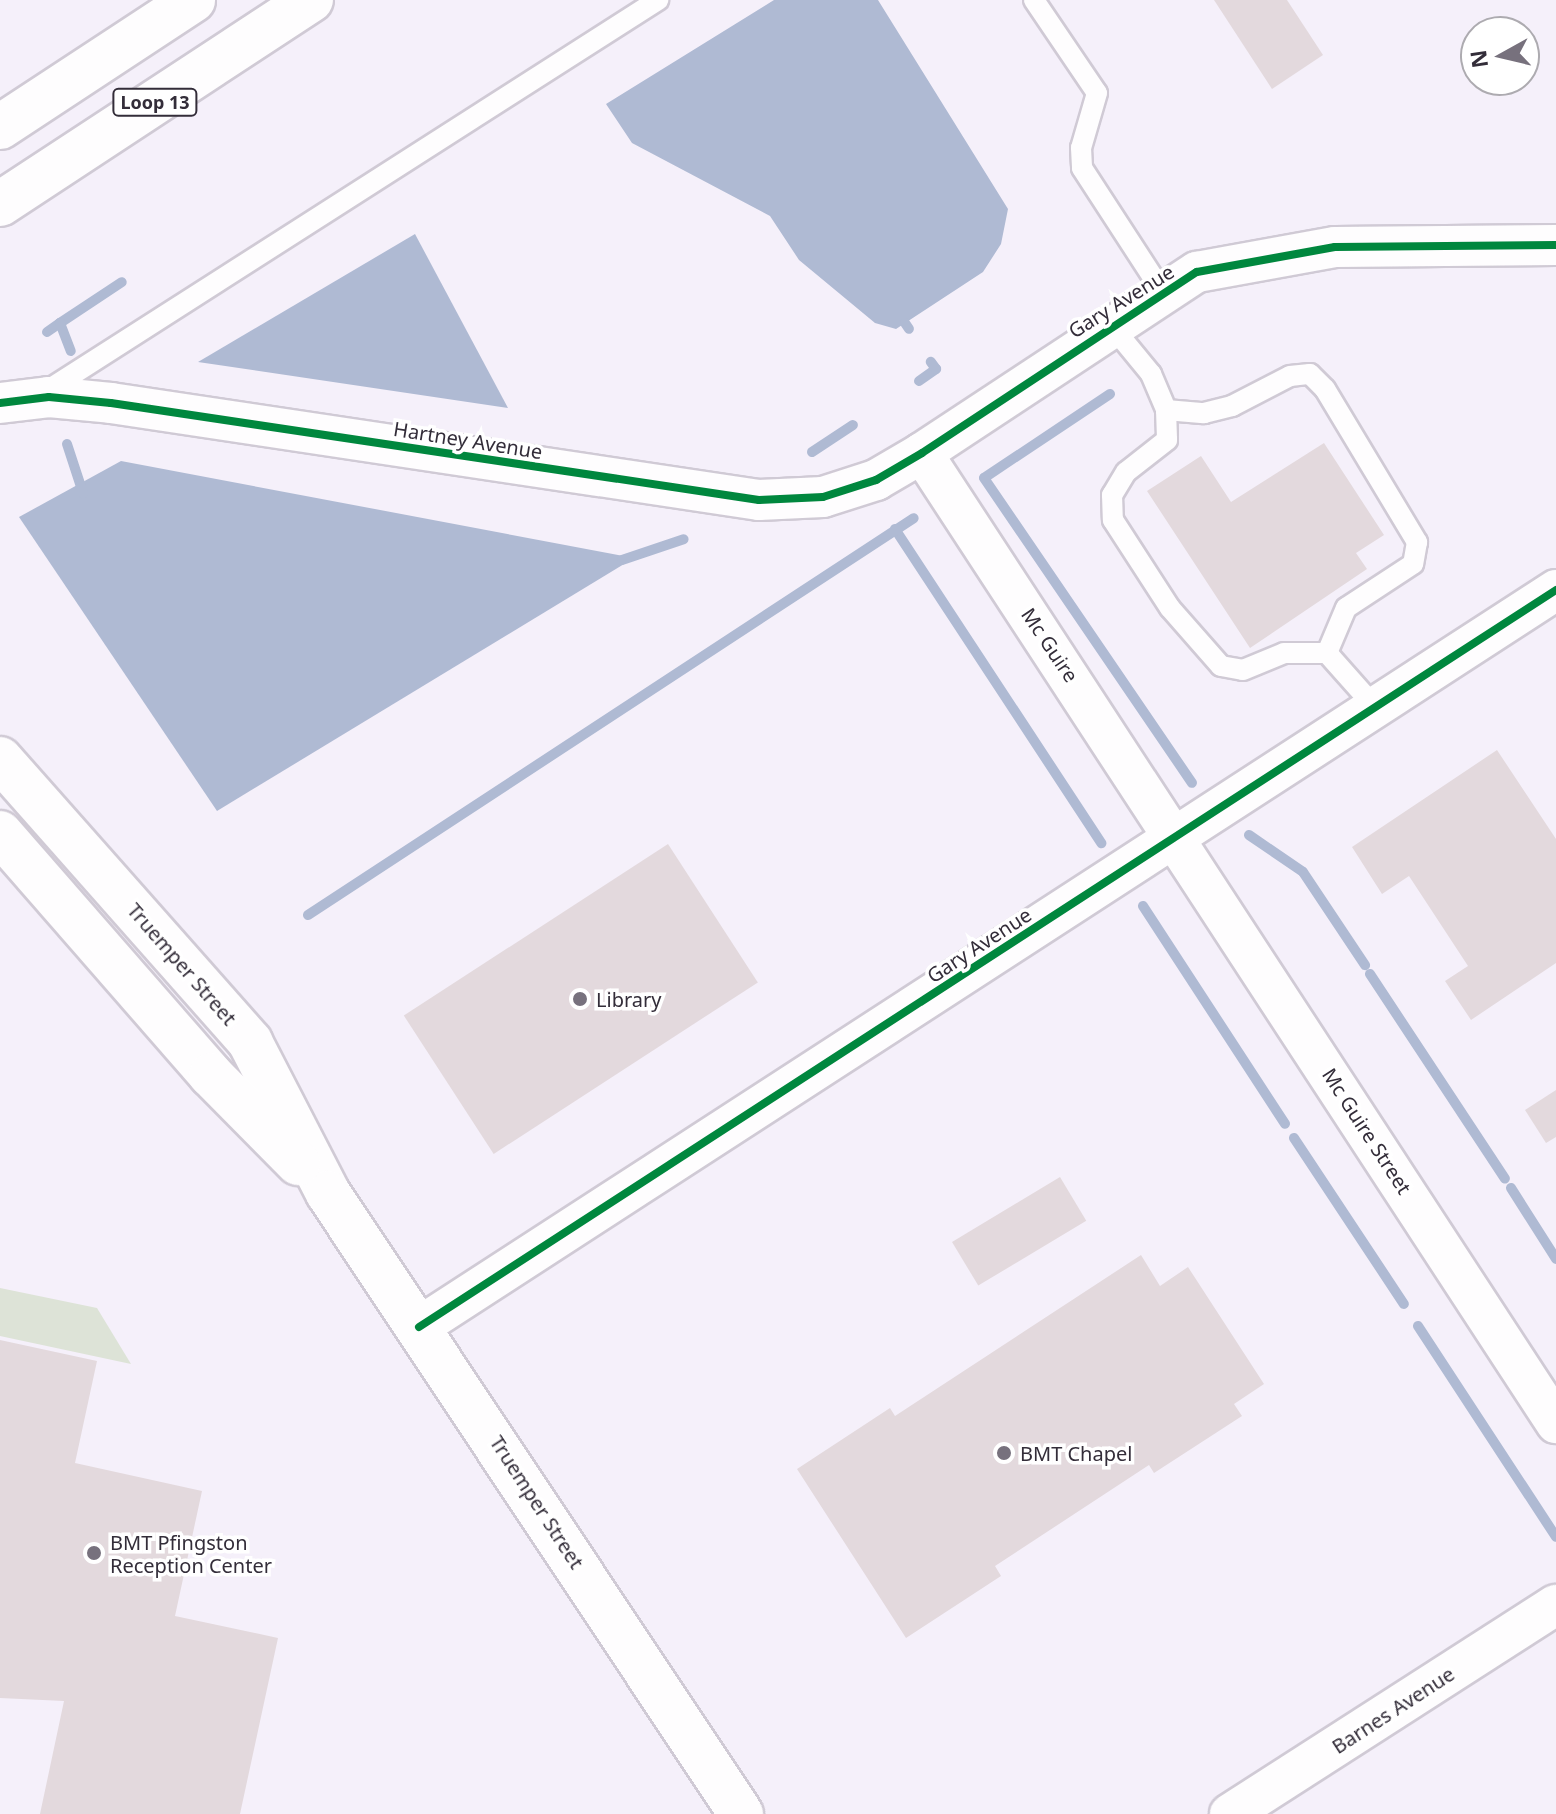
<!DOCTYPE html>
<html>
<head>
<meta charset="utf-8">
<style>
  body { margin:0 }
  #map { position:relative; width:1556px; height:1814px; overflow:hidden; background:#f5f0fa; font-family:"Noto Sans",sans-serif }
  div>[style] { position:absolute }
  [style*='--x'] { left:calc(var(--x)*1px); top:calc(var(--y)*1px); width:calc(var(--w)*1px); rotate:calc(var(--a)*1deg) }
  .green>* { inset:0; background:#dde3d7 }
  .water>* { inset:0; background:#afbad3 }
  .stream>* { height:10px; margin:-5px; padding:0 5px; transform-origin:5px; border-radius:5px; background:#afbad3 }
  .building>* { inset:0; background:#e3d9dd; transform-origin:0 0 }
  .roads { filter:drop-shadow(2px 0 #d0cad5) drop-shadow(-2px 0 #d0cad5) drop-shadow(0 2px #d0cad5) drop-shadow(0 -2px #d0cad5) }
  .service>* { height:20px; margin:-10px; padding:0 10px; transform-origin:10px; border-radius:10px; background:#fefdfe }
  .minor>* { height:40px; margin:-20px; padding:0 20px; transform-origin:20px; border-radius:20px; background:#fefdfe }
  .tertiary>* { height:44px; margin:-22px; padding:0 22px; transform-origin:22px; border-radius:22px; background:#fefdfe }
  .primary>* { height:44px; margin:-22px; padding:0 22px; transform-origin:22px; border-radius:22px; background:#fefdfe }
  .cycleway>* { height:8px; margin:-4px; padding:0 4px; transform-origin:4px; border-radius:4px; background:#00873e }
  .dots>* { width:22px; height:22px; translate:-50% -50%; box-sizing:border-box; border:4px solid #fff; border-radius:50% }
  span { translate:-50% -50%; white-space:nowrap; text-align:center; line-height:1.15; -webkit-text-stroke:7px #fff; paint-order:stroke }
  .shield-label span { padding:2px 6px; background:#fff; border:2px solid; border-radius:6px; -webkit-text-stroke-width:0 }
  .shield-label { font-size:18px; color:#332d39; font-weight:700 }
  .street-label { font-size:20px; color:#332d39 }
  .poi-label { font-size:20px; color:#332d39 }
  .left { translate:0 -50%; text-align:left }
  .north { position:absolute; left:1460px; top:16px; width:80px; height:80px; box-sizing:border-box; background:#fff; border:2px solid #adabb0; border-radius:50%; rotate:262deg; font-size:22px; font-weight:700; line-height:32px; text-align:center; color:#332d39 }
  .north::after { content:''; display:block; margin:auto; width:28px; height:36px; background:#77717d; clip-path:polygon(50% 0,100% 100%,50% 72%,0 100%) }
</style>
</head>
<body>
<div id="map">
  <div class="green">
    <div style="clip-path:polygon(0 1288px,97px 1308px,131px 1364px,0 1336px)"></div>
  </div>
  <div class="water">
    <div style="clip-path:polygon(774px 0,878px 0,1008px 209px,1001px 244px,983px 272px,896px 329px,875px 323px,799px 260px,770px 216px,632px 143px,606px 104px)"></div>
    <div style="clip-path:polygon(415px 234px,508px 408px,198px 362px)"></div>
    <div style="clip-path:polygon(121px 461px,634px 558px,217px 811px,19px 517px)"></div>
  </div>
  <div class="stream">
    <div style="--x:60;--y:323;--w:74;--a:-33.5"></div>
    <div style="--x:905;--y:323;--w:7;--a:56"></div>
    <div style="--x:47;--y:332;--w:16;--a:-35"></div>
    <div style="--x:60;--y:323;--w:30;--a:69"></div>
    <div style="--x:919;--y:381;--w:21;--a:-35"></div>
    <div style="--x:936;--y:369;--w:9;--a:-126"></div>
    <div style="--x:1110;--y:394;--w:151;--a:146.3"></div>
    <div style="--x:984;--y:478;--w:369;--a:55.7"></div>
    <div style="--x:67;--y:444;--w:52;--a:71.9"></div>
    <div style="--x:812;--y:452;--w:49;--a:-33.4"></div>
    <div style="--x:895;--y:529;--w:376;--a:56.7"></div>
    <div style="--x:622;--y:560;--w:65;--a:-18.7"></div>
    <div style="--x:1249;--y:835;--w:65;--a:34.4"></div>
    <div style="--x:1303;--y:872;--w:112;--a:56.3"></div>
    <div style="--x:1143;--y:906;--w:260;--a:56.9"></div>
    <div style="--x:308;--y:915;--w:724;--a:-33.23"></div>
    <div style="--x:1370;--y:974;--w:245;--a:56.6"></div>
    <div style="--x:1294;--y:1138;--w:199;--a:56.5"></div>
    <div style="--x:1511;--y:1188;--w:84;--a:57.6"></div>
    <div style="--x:1418;--y:1326;--w:252;--a:56.8"></div>
  </div>
  <div class="building">
    <div style="clip-path:polygon(1214px 0,1287px 0,1323px 55px,1272px 89px)"></div>
    <div style="clip-path:polygon(1324px 443px,1384px 535px,1356px 553px,1367px 569px,1250px 648px,1147px 491px,1201px 456px,1231px 502px)"></div>
    <div style="clip-path:polygon(1497px 750px,1556px 839px,1556px 963px,1471px 1020px,1445px 981px,1468px 966px,1409px 876px,1382px 894px,1352px 847px)"></div>
    <div style="left:668px;top:844px;width:165px;height:315px;rotate:57deg"></div>
    <div style="clip-path:polygon(1556px 1090px,1556px 1137px,1546px 1143px,1525px 1110px)"></div>
    <div style="left:1060px;top:1177px;width:51px;height:126px;rotate:59deg"></div>
    <div style="clip-path:polygon(1141px 1255px,1160px 1286px,1188px 1267px,1264px 1384px,1234px 1404px,1242px 1416px,1154px 1473px,1149px 1465px,995px 1566px,1001px 1576px,906px 1638px,797px 1469px,890px 1408px,895px 1416px)"></div>
    <div style="clip-path:polygon(0 1340px,97px 1361px,75px 1463px,202px 1491px,175px 1616px,278px 1638px,240px 1814px,40px 1814px,64px 1701px,0 1698px)"></div>
  </div>
  <div class="roads">
    <div class="service">
      <div style="--x:1034;--y:0;--w:112;--a:55.9"></div>
      <div style="--x:1097;--y:93;--w:57;--a:106.2"></div>
      <div style="--x:1081;--y:148;--w:20;--a:87"></div>
      <div style="--x:1082;--y:168;--w:147;--a:57"></div>
      <div style="--x:1110;--y:324;--w:65;--a:50.6"></div>
      <div style="--x:1151;--y:374;--w:39;--a:67"></div>
      <div style="--x:1166;--y:410;--w:30;--a:88"></div>
      <div style="--x:1167;--y:440;--w:52;--a:142"></div>
      <div style="--x:1126;--y:472;--w:27;--a:121"></div>
      <div style="--x:1112;--y:495;--w:25;--a:88"></div>
      <div style="--x:1113;--y:520;--w:105;--a:57.1"></div>
      <div style="--x:1170;--y:608;--w:77;--a:48.7"></div>
      <div style="--x:1221;--y:666;--w:22;--a:10"></div>
      <div style="--x:1243;--y:670;--w:44;--a:-22.5"></div>
      <div style="--x:1284;--y:653;--w:43;--a:0"></div>
      <div style="--x:1327;--y:653;--w:72;--a:48.4"></div>
      <div style="--x:45;--y:392;--w:728;--a:-32.6"></div>
      <div style="--x:1166;--y:410;--w:38;--a:5"></div>
      <div style="--x:1204;--y:413;--w:29;--a:-14"></div>
      <div style="--x:1232;--y:406;--w:65;--a:-27.3"></div>
      <div style="--x:1290;--y:376;--w:20;--a:-6"></div>
      <div style="--x:1310;--y:374;--w:21;--a:45"></div>
      <div style="--x:1325;--y:389;--w:179;--a:59"></div>
      <div style="--x:1417;--y:542;--w:22;--a:100"></div>
      <div style="--x:1413;--y:564;--w:80;--a:146.7"></div>
      <div style="--x:1346;--y:608;--w:49;--a:112.9"></div>
    </div>
    <div class="minor">
      <div style="--x:0;--y:403;--w:49;--a:-7"></div>
      <div style="--x:49;--y:397;--w:62;--a:5.5"></div>
      <div style="--x:111;--y:403;--w:655;--a:8.51"></div>
      <div style="--x:759;--y:500;--w:64;--a:-2.7"></div>
      <div style="--x:823;--y:497;--w:56;--a:-17.8"></div>
      <div style="--x:876;--y:480;--w:53;--a:-30.4"></div>
      <div style="--x:922;--y:453;--w:329;--a:-33.4"></div>
      <div style="--x:1197;--y:272;--w:140;--a:-10.3"></div>
      <div style="--x:1335;--y:247;--w:221;--a:-0.5"></div>
      <div style="--x:922;--y:453;--w:1159;--a:56.83"></div>
      <div style="--x:419;--y:1327;--w:1355;--a:-32.95"></div>
      <div style="--x:1230;--y:1814;--w:387;--a:-32.7"></div>
    </div>
    <div class="tertiary">
      <div style="--x:0;--y:759;--w:378;--a:48.5"></div>
      <div style="--x:250;--y:1042;--w:170;--a:62.7"></div>
      <div style="--x:328;--y:1193;--w:746;--a:56.37"></div>
      <div style="--x:0;--y:833;--w:321;--a:48.9"></div>
      <div style="--x:211;--y:1075;--w:124;--a:45.3"></div>
    </div>
    <div class="primary">
      <div style="--x:0;--y:127;--w:231;--a:-33.3"></div>
      <div style="--x:0;--y:204;--w:372;--a:-33.3"></div>
    </div>
  </div>
  <div class="cycleway">
    <div style="--x:0;--y:403;--w:49;--a:-7"></div>
    <div style="--x:49;--y:397;--w:62;--a:5.5"></div>
    <div style="--x:111;--y:403;--w:655;--a:8.51"></div>
    <div style="--x:759;--y:500;--w:64;--a:-2.7"></div>
    <div style="--x:823;--y:497;--w:56;--a:-17.8"></div>
    <div style="--x:876;--y:480;--w:53;--a:-30.4"></div>
    <div style="--x:922;--y:453;--w:329;--a:-33.4"></div>
    <div style="--x:1197;--y:272;--w:140;--a:-10.3"></div>
    <div style="--x:1335;--y:247;--w:221;--a:-0.5"></div>
    <div style="--x:419;--y:1327;--w:1355;--a:-32.95"></div>
  </div>
  <div class="dots">
    <div style="left:580px;top:999px;background:#77717d"></div>
    <div style="left:1004px;top:1453px;background:#77717d"></div>
    <div style="left:94px;top:1553px;background:#77717d"></div>
  </div>
  <div class="shield-label">
    <span style="left:155px;top:102px">Loop 13</span>
  </div>
  <div class="street-label">
    <span style="left:1121px;top:301px;rotate:-32deg">Gary Avenue</span>
    <span style="left:468px;top:440px;rotate:9deg">Hartney Avenue</span>
    <span style="left:1050px;top:645px;rotate:56deg">Mc Guire</span>
    <span style="left:979px;top:945px;rotate:-33deg">Gary Avenue</span>
    <span style="left:182px;top:964px;rotate:49deg">Truemper Street</span>
    <span style="left:1367px;top:1131px;rotate:57deg">Mc Guire Street</span>
    <span style="left:537px;top:1502px;rotate:57deg">Truemper Street</span>
    <span style="left:1393px;top:1710px;rotate:-33deg">Barnes Avenue</span>
  </div>
  <div class="poi-label">
    <span class="left" style="left:596px;top:999px">Library</span>
    <span class="left" style="left:1020px;top:1453px">BMT Chapel</span>
    <span class="left" style="left:110px;top:1554px">BMT Pfingston<br>Reception Center</span>
  </div>
  <div class="north">N</div>
</div>
</body>
</html>
